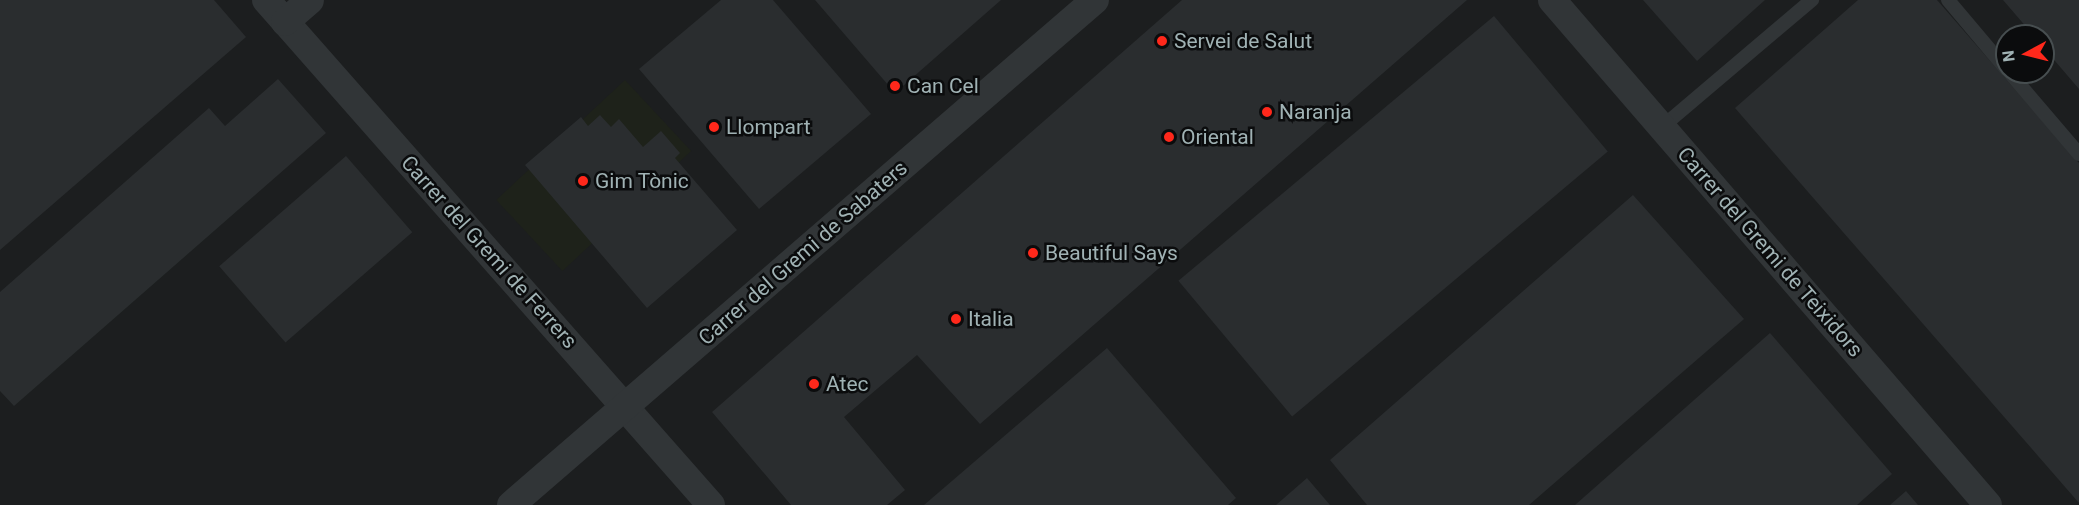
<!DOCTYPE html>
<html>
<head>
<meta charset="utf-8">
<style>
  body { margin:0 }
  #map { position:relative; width:2079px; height:505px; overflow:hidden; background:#101112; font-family:Roboto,sans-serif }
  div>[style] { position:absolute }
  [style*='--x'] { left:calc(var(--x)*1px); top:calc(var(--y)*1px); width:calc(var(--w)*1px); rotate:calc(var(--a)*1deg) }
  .built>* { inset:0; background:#1c1e1f }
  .green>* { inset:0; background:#1e221a; transform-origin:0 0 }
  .building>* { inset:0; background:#2a2d2f; transform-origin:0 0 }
  .service>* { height:14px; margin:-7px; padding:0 7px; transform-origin:7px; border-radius:7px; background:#313537 }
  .minor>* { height:28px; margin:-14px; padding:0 14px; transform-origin:14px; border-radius:14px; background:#313537 }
  .dots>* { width:16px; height:16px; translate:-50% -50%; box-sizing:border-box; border:3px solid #0b0c0d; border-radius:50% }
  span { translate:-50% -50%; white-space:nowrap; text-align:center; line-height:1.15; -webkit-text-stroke:5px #0b0c0d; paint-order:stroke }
  .poi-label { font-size:21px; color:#a0b2b4 }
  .left { translate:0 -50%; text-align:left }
  .street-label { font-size:21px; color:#a0b2b4 }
  .north { position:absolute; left:1995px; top:24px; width:60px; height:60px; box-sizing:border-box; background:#0b0c0d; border:2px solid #474e50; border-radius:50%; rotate:263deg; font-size:16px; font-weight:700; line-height:24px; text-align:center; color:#a0b2b4 }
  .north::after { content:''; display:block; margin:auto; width:21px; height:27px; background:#ff281b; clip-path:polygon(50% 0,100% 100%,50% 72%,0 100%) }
</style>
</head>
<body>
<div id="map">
  <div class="built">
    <div style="clip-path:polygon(evenodd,0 0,2079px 0,2079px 505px,0 505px,0 0,2007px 36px,2043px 36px,2043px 72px,2007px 72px,2007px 36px)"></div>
  </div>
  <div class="green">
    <div style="left:625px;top:80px;width:97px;height:176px;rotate:47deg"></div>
  </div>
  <div class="building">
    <div style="clip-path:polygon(0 0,214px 0,246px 37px,0 250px)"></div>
    <div style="clip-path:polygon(721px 0,773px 0,871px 114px,759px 209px,639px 69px)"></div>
    <div style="clip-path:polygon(815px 0,1001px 0,895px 93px)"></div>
    <div style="clip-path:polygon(1182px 0,1467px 0,980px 424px,917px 355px,844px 417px,905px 490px,887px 505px,791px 505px,712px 412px)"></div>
    <div style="clip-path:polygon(1643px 0,1765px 0,1697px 61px)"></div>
    <div style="clip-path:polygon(1858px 0,1937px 0,2079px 163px,2079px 503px,1735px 108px)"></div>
    <div style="clip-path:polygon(2003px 0,2079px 0,2079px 89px,2043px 47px,2043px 36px,2034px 36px)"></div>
    <div style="left:1494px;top:16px;width:177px;height:412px;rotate:50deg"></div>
    <div style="clip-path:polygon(278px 79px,326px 133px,14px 406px,0 391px,0 292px,209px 108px,225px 126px)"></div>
    <div style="clip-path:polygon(600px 115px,611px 127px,619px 119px,643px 147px,661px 131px,680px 153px,675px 158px,737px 230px,647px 308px,525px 165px,581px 117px,588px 126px)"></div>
    <div style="left:346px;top:156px;width:101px;height:168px;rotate:49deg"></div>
    <div style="clip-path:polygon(1633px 195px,1744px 319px,1529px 505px,1367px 505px,1330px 460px)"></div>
    <div style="clip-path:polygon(1770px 333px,1892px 474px,1857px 505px,1575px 505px)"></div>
    <div style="clip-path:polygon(1107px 348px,1236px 498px,1228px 505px,924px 505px)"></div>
    <div style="clip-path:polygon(1307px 478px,1330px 505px,1276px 505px)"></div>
    <div style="clip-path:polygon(1906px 491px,1918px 505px,1890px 505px)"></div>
  </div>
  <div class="service">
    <div style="--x:1948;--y:0;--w:92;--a:49.9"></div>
    <div style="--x:2009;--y:72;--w:108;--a:49.5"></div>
    <div style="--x:1662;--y:127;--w:197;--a:-40.3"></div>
  </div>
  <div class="minor">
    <div style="--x:266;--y:0;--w:673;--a:48.61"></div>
    <div style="--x:1552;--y:0;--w:667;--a:49.19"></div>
    <div style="--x:285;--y:22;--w:33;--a:-41"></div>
    <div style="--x:511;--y:505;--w:772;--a:-40.85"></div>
  </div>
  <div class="dots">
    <div style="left:1162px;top:41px;background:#ff281b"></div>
    <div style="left:895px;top:86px;background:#ff281b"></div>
    <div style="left:1267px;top:112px;background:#ff281b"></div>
    <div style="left:714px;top:127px;background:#ff281b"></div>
    <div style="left:1169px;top:137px;background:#ff281b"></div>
    <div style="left:583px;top:181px;background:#ff281b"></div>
    <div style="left:1033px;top:253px;background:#ff281b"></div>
    <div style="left:956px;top:319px;background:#ff281b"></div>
    <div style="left:814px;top:384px;background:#ff281b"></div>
  </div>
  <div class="poi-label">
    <span class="left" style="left:1174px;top:41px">Servei de Salut</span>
    <span class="left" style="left:907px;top:86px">Can Cel</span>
    <span class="left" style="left:1279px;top:112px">Naranja</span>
    <span class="left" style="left:726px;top:127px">Llompart</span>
    <span class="left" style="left:1181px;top:137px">Oriental</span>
    <span class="left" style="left:595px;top:181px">Gim Tònic</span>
    <span class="left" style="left:1045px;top:253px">Beautiful Says</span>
    <span class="left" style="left:968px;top:319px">Italia</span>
    <span class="left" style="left:826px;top:384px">Atec</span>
  </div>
  <div class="street-label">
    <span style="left:489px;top:252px;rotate:48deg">Carrer del Gremi de Ferrers</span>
    <span style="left:1770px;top:252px;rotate:49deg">Carrer del Gremi de Teixidors</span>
    <span style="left:803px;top:253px;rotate:-41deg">Carrer del Gremi de Sabaters</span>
  </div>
  <div class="north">N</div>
</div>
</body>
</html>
